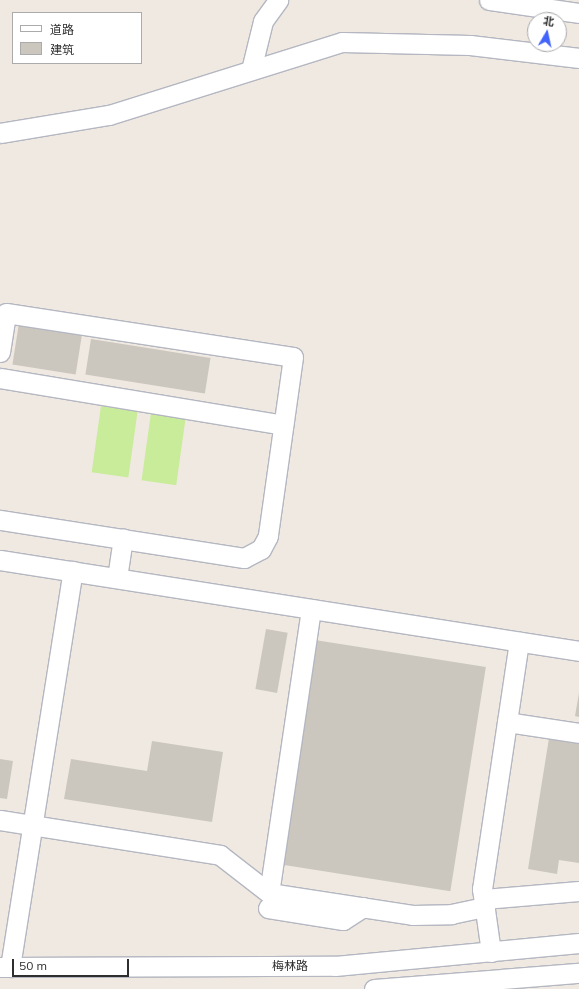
<!DOCTYPE html>
<html>
<head>
<meta charset="utf-8">
<style>
  body { margin:0 }
  #map { position:relative; width:579px; height:989px; overflow:hidden; background:#efe9e1; font-family:Mulish,"Noto Sans SC",sans-serif }
  div>[style] { position:absolute }
  [style*='--x'] { left:calc(var(--x)*1px); top:calc(var(--y)*1px); width:calc(var(--w)*1px); rotate:calc(var(--a)*1deg) }
  .pitch>* { inset:0; background:#c9ec9a; transform-origin:0 0 }
  .building>* { inset:0; background:#cbc7bf; transform-origin:0 0 }
  .roads { filter:drop-shadow(1px 0 #b4b7c1) drop-shadow(-1px 0 #b4b7c1) drop-shadow(0 1px #b4b7c1) drop-shadow(0 -1px #b4b7c1) }
  .minor>* { height:19px; margin:-9.5px; padding:0 9.5px; transform-origin:9.5px; border-radius:9.5px; background:#fff }
  span { translate:-50% -50%; white-space:nowrap; text-align:center; line-height:1.15; -webkit-text-stroke:3px #fff; paint-order:stroke }
  .street-label { font-size:12px; color:#2e2e2e }
  .legend { position:absolute; left:12px; top:12px; width:130px; height:52px; box-sizing:border-box; background:#fff; border:1px solid #ababab; margin:0; padding:5px 7px; list-style:none; font-size:12px; color:#2e2e2e }
  .legend li { display:flex; align-items:center; gap:8px; height:20px }
  .legend b { width:20px; border:1px solid #ababab }
  .north { position:absolute; left:527px; top:12px; width:40px; height:40px; box-sizing:border-box; background:#fff; border:1px solid #ababab; border-radius:50%; rotate:9deg; font-size:11px; font-weight:700; line-height:16px; text-align:center; color:#2e2e2e }
  .north::after { content:''; display:block; margin:auto; width:14px; height:18px; background:#4264fb; clip-path:polygon(50% 0,100% 100%,50% 72%,0 100%) }
  .scale { position:absolute; left:12px; top:959px; width:117px; height:18px; box-sizing:border-box; border:2px solid #2e2e2e; border-top:0; padding-left:5px; font-size:12px; line-height:14px; white-space:nowrap; color:#2e2e2e; -webkit-text-stroke:3px #fff; paint-order:stroke }
</style>
</head>
<body>
<div id="map">
  <div class="pitch">
    <div style="left:101px;top:406px;width:37px;height:67px;rotate:8deg"></div>
    <div style="left:151px;top:413px;width:35px;height:68px;rotate:8deg"></div>
  </div>
  <div class="building">
    <div style="left:19px;top:323px;width:64px;height:42px;rotate:9deg"></div>
    <div style="left:91px;top:339px;width:121px;height:36px;rotate:9deg"></div>
    <div style="left:266px;top:629px;width:22px;height:61px;rotate:10deg"></div>
    <div style="left:315px;top:640px;width:173px;height:227px;rotate:9deg"></div>
    <div style="clip-path:polygon(579px 693px,579px 717px,575px 716px)"></div>
    <div style="clip-path:polygon(549px 738px,579px 743px,579px 863px,559px 860px,557px 874px,528px 869px)"></div>
    <div style="clip-path:polygon(152px 741px,223px 752px,212px 822px,64px 799px,71px 759px,147px 771px)"></div>
    <div style="clip-path:polygon(0 759px,13px 761px,7px 799px,0 798px)"></div>
  </div>
  <div class="roads">
    <div class="minor">
      <div style="--x:489;--y:0;--w:91;--a:8.2"></div>
      <div style="--x:251;--y:70;--w:50;--a:-76.2"></div>
      <div style="--x:263;--y:21;--w:26;--a:-54"></div>
      <div style="--x:0;--y:133;--w:110;--a:-9.4"></div>
      <div style="--x:109;--y:115;--w:244;--a:-17.4"></div>
      <div style="--x:342;--y:42;--w:128;--a:1.3"></div>
      <div style="--x:470;--y:45;--w:110;--a:6.8"></div>
      <div style="--x:0;--y:352;--w:39;--a:-81"></div>
      <div style="--x:6;--y:313;--w:290;--a:8.7"></div>
      <div style="--x:293;--y:357;--w:181;--a:98"></div>
      <div style="--x:268;--y:536;--w:15;--a:118"></div>
      <div style="--x:261;--y:549;--w:19;--a:152"></div>
      <div style="--x:244;--y:558;--w:247;--a:-171.1"></div>
      <div style="--x:0;--y:378;--w:287;--a:9.4"></div>
      <div style="--x:0;--y:560;--w:586;--a:8.93"></div>
      <div style="--x:117;--y:578;--w:40;--a:-81.5"></div>
      <div style="--x:311;--y:609;--w:287;--a:98.4"></div>
      <div style="--x:269;--y:893;--w:145;--a:8.7"></div>
      <div style="--x:412;--y:915;--w:39;--a:-1"></div>
      <div style="--x:451;--y:914;--w:35;--a:-12"></div>
      <div style="--x:507;--y:722;--w:73;--a:8.7"></div>
      <div style="--x:0;--y:820;--w:223;--a:9"></div>
      <div style="--x:220;--y:855;--w:62;--a:37.8"></div>
      <div style="--x:484;--y:899;--w:95;--a:-4.8"></div>
      <div style="--x:268;--y:908;--w:76;--a:9.1"></div>
      <div style="--x:343;--y:920;--w:24;--a:-33"></div>
      <div style="--x:491;--y:952;--w:64;--a:-98.1"></div>
      <div style="--x:482;--y:889;--w:250;--a:-81.5"></div>
      <div style="--x:0;--y:967;--w:335;--a:-0.2"></div>
      <div style="--x:335;--y:966;--w:245;--a:-5.4"></div>
      <div style="--x:10;--y:967;--w:401;--a:-81"></div>
      <div style="--x:374;--y:989;--w:206;--a:-4.5"></div>
    </div>
  </div>
  <div class="street-label">
    <span style="left:290px;top:966px">梅林路</span>
  </div>
  <ul class="legend">
  <li><b style="height:5px;background:#fff"></b>道路</li>
  <li><b style="height:11px;background:#cbc7bf"></b>建筑</li>
  </ul>
  <div class="north">北</div>
  <div class="scale">50 m</div>
</div>
</body>
</html>
